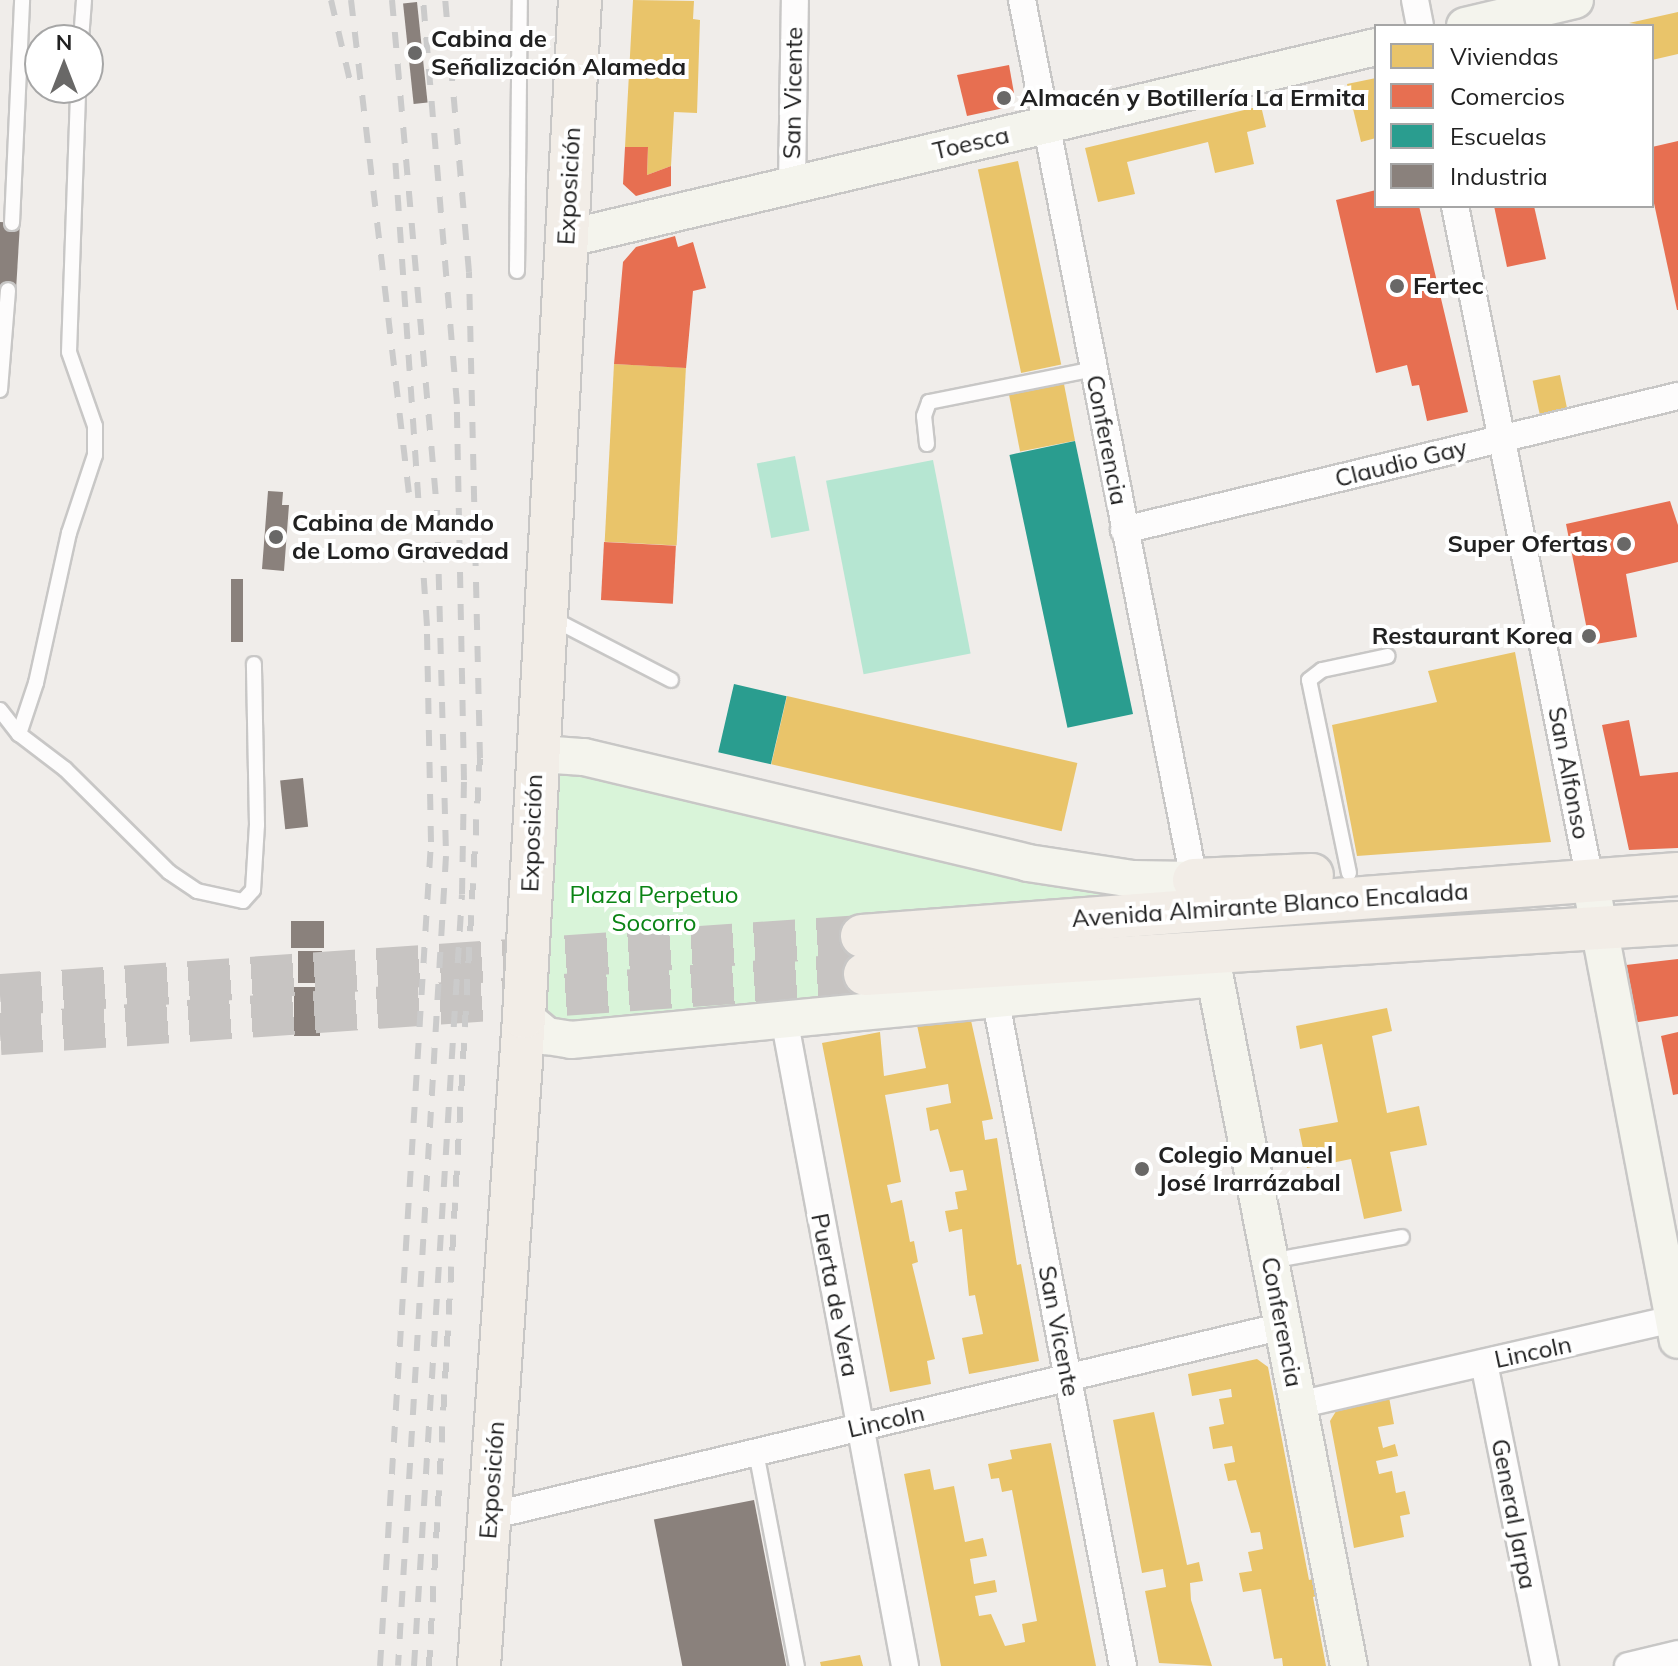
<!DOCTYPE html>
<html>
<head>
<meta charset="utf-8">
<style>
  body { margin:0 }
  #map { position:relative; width:1678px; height:1666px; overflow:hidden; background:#f0edea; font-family:Mulish,sans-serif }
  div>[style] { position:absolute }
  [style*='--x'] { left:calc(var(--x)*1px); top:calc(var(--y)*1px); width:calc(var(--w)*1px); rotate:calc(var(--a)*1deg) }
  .park>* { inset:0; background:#d9f4d9 }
  .pitch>* { inset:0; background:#b6e6d2; transform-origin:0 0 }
  .homes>* { inset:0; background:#e9c46a; transform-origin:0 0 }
  .shops>* { inset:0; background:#e76f51; transform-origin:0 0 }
  .schools>* { inset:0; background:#2a9d8f; transform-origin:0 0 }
  .industry>* { inset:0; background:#8a817c; transform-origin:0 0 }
  .primary-tunnel>* { height:42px; margin-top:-21px; transform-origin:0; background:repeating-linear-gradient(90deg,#c7c4c2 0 42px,transparent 0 63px) }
  .roads { filter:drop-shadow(2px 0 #c8c7c6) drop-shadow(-2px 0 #c8c7c6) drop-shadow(0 2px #c8c7c6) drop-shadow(0 -2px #c8c7c6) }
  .lane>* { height:14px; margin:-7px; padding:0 7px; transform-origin:7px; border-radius:7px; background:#fdfcfc }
  .street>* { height:26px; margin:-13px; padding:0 13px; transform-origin:13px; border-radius:13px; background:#fdfcfc }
  .secondary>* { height:36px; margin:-18px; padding:0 18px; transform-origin:18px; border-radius:18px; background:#f4f4ed }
  .primary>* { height:42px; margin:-21px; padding:0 21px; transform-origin:21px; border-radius:21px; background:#f2ede7 }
  .rail>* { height:6px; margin-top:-3px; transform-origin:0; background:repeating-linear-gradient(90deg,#cbcbcb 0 16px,transparent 0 32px) }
  .dots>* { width:22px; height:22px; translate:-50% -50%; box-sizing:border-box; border:4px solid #fff; border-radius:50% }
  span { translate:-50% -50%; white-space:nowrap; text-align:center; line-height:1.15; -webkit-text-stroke:8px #fff; paint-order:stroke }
  .poi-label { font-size:24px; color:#212121; font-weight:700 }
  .left { translate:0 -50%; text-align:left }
  .right { translate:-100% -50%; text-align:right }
  .street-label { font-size:24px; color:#212121 }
  .park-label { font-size:24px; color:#0b8415 }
  .legend { position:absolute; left:1374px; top:24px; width:280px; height:184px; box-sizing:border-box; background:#fff; border:2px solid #a6a6a6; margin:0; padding:10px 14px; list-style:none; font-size:24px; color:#212121 }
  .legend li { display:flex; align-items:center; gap:16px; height:40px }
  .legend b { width:40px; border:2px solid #a6a6a6 }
  .north { position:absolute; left:24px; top:24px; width:80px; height:80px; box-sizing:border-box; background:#fff; border:2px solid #a6a6a6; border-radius:50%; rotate:0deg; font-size:22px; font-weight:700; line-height:32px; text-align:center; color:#212121 }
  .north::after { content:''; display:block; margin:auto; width:28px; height:36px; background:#696867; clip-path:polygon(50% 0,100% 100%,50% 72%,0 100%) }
</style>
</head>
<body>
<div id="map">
  <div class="park">
    <div style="clip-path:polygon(560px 771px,581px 772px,1036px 883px,1148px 893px,846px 928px,854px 1003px,561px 1034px,532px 997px,543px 789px)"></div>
  </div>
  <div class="pitch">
    <div style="left:795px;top:456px;width:76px;height:39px;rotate:79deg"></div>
    <div style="left:933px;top:460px;width:197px;height:109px;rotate:79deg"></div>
  </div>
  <div class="homes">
    <div style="clip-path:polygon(633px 0,694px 1px,693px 19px,700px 20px,697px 113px,674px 112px,671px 166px,647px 175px,648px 147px,625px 147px)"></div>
    <div style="clip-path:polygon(1678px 12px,1678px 54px,1652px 60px,1652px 26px,1629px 23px)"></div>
    <div style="clip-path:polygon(1376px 78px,1376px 138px,1361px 142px,1347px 84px)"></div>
    <div style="clip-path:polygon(1261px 106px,1266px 127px,1247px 132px,1254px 164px,1215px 173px,1208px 142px,1127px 162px,1135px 194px,1098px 202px,1085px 148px)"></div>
    <div style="left:1018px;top:161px;width:208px;height:41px;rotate:78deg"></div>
    <div style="left:614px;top:364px;width:72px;height:178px;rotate:3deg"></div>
    <div style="left:1560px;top:375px;width:38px;height:28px;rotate:78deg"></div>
    <div style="left:1063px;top:379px;width:63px;height:56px;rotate:79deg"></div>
    <div style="clip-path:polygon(1515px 652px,1551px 842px,1357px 856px,1332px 725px,1437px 702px,1428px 671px)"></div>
    <div style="left:787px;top:696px;width:298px;height:70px;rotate:13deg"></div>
    <div style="clip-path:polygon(1387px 1008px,1392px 1031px,1372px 1036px,1387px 1113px,1419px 1106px,1427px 1145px,1390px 1152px,1402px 1211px,1364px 1219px,1351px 1159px,1307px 1168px,1299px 1129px,1338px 1122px,1322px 1044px,1300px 1049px,1296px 1026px)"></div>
    <div style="clip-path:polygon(970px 1016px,993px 1119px,982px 1121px,985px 1140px,997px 1138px,1017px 1265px,1021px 1264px,1039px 1361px,969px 1374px,962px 1338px,983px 1334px,975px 1295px,969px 1296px,962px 1229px,949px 1232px,945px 1211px,958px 1209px,955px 1192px,967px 1190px,963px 1170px,950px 1172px,938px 1129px,930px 1131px,926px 1108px,951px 1103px,948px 1084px,885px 1095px,901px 1182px,887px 1185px,891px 1203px,902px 1200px,910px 1242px,914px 1241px,918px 1262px,912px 1264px,935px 1359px,927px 1361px,931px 1384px,890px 1392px,822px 1043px,880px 1032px,884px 1076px,926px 1068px,917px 1025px)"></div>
    <div style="clip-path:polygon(1257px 1359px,1268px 1367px,1309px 1580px,1313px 1579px,1317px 1596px,1313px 1597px,1326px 1666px,1283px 1666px,1282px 1658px,1274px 1659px,1261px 1589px,1243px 1592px,1239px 1573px,1252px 1571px,1248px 1552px,1263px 1549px,1260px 1532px,1251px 1533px,1236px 1480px,1228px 1481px,1224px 1464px,1235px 1462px,1232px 1446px,1213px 1449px,1209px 1427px,1224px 1424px,1219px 1399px,1232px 1397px,1231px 1389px,1192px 1396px,1188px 1374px)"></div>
    <div style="clip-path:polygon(1389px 1397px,1394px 1424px,1378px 1427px,1383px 1448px,1395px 1444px,1398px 1456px,1376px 1461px,1379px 1474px,1392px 1471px,1396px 1493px,1405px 1491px,1410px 1514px,1400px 1516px,1404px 1537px,1354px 1548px,1330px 1421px,1338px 1408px)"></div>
    <div style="clip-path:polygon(1154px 1412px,1187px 1565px,1199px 1562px,1203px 1581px,1190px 1583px,1191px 1600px,1212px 1666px,1159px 1663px,1145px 1591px,1166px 1587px,1163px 1569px,1142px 1573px,1113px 1420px)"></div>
    <div style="clip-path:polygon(1051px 1443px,1096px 1666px,941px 1666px,904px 1474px,930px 1469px,934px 1490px,954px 1486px,965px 1542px,983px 1538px,987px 1556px,970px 1559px,974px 1584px,995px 1580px,997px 1592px,975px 1596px,979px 1616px,991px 1614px,1005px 1646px,1025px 1642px,1022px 1624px,1037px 1621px,1012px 1490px,1002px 1492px,999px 1478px,991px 1479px,988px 1464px,1012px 1459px,1010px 1450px)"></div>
    <div style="clip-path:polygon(860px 1655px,863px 1666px,821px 1666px,820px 1662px)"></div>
  </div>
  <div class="shops">
    <div style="clip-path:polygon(1009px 65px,1014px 93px,1004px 108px,967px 116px,957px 75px)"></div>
    <div style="clip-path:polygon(1678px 141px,1678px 310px,1677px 310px,1652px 194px,1652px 147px)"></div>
    <div style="clip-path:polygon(625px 147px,648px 147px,647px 175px,671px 166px,671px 186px,636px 196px,623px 184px)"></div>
    <div style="clip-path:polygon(1376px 190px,1376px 206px,1419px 206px,1468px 412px,1427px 421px,1419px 385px,1412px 386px,1407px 365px,1376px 373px,1336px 200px)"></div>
    <div style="clip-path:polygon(1494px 206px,1534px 206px,1546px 259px,1507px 267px)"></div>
    <div style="clip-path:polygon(675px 236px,678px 247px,693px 242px,706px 288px,693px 291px,686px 368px,614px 364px,623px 262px,636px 247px)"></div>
    <div style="clip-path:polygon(1670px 501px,1678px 525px,1678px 562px,1626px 574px,1637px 637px,1590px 645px,1566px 524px)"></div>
    <div style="left:604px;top:542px;width:72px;height:58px;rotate:3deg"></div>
    <div style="clip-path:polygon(1629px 720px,1640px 776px,1678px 772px,1678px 848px,1629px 850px,1602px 725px)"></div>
    <div style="clip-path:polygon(1678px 959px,1678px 1016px,1632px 1023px,1626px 965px)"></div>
    <div style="clip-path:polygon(1678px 1032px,1678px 1094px,1673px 1095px,1661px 1036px)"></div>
  </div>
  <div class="schools">
    <div style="left:1075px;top:441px;width:279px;height:67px;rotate:78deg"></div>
    <div style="left:734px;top:684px;width:54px;height:70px;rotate:13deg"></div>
  </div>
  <div class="industry">
    <div style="left:417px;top:2px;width:101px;height:14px;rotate:84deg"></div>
    <div style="clip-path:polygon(0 222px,20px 223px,16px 291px,0 290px)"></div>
    <div style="clip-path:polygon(268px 491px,283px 492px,282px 505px,289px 505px,284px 571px,262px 569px)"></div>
    <div style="left:231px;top:579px;width:12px;height:63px"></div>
    <div style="left:303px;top:778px;width:49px;height:23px;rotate:84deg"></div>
    <div style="left:324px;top:921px;width:27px;height:33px;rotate:90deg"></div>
    <div style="left:298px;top:951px;width:24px;height:32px"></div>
    <div style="left:294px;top:987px;width:26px;height:49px"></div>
    <div style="left:754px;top:1500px;width:169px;height:102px;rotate:79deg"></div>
  </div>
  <div class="primary-tunnel">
    <div style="--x:0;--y:995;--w:864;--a:-3.92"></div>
    <div style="--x:0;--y:1034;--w:867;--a:-3.97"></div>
  </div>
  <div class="roads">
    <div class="lane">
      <div style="--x:81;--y:40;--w:40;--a:-85.7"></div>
      <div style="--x:12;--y:223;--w:223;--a:-87.4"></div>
      <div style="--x:517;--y:271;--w:271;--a:-89.4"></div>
      <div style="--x:0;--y:390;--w:100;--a:-85.4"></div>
      <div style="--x:927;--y:444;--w:28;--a:-96"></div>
      <div style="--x:924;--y:416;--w:15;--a:-70"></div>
      <div style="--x:929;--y:402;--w:168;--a:-11.3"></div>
      <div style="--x:551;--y:618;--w:135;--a:27.3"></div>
      <div style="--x:0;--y:710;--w:31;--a:52"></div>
      <div style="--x:19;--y:734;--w:58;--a:37.3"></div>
      <div style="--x:65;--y:769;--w:146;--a:44.7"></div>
      <div style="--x:169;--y:872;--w:34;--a:34"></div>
      <div style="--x:197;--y:891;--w:47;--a:12.3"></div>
      <div style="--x:243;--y:901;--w:15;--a:-48"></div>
      <div style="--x:253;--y:890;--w:65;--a:-86.5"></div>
      <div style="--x:257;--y:825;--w:161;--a:-91.1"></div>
      <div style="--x:19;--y:734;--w:54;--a:-71.6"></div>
      <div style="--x:36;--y:683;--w:154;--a:-77.6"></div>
      <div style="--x:69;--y:533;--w:82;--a:-71.6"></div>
      <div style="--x:95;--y:455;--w:29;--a:-90"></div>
      <div style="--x:95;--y:426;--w:78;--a:-109.4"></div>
      <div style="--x:69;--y:352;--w:264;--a:-88"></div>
      <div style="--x:1349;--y:873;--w:197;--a:-101.7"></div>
      <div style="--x:1309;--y:680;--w:16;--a:-38"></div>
      <div style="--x:1322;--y:670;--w:67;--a:-12"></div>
      <div style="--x:1270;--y:1261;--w:134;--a:-10.3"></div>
      <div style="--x:756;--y:1452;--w:218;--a:79.2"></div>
    </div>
    <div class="street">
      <div style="--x:1022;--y:0;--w:897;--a:78.94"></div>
      <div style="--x:1415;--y:0;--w:26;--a:79"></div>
      <div style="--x:792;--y:185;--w:185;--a:-89.1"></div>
      <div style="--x:1455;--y:206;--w:687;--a:78.67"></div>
      <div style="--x:1124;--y:530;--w:570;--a:-13.6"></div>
      <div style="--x:995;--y:997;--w:681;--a:79.17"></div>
      <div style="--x:784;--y:1018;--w:659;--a:79.42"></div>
      <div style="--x:1484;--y:1363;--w:309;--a:78.6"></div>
      <div style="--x:1298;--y:1405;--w:386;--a:-12.9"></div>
      <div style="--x:490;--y:1516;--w:815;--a:-13.47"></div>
      <div style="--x:1628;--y:1666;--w:51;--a:-13.5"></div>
    </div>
    <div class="secondary">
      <div style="--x:1465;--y:26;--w:113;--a:-13.3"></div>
      <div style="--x:565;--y:239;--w:833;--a:-13.32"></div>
      <div style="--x:535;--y:764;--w:21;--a:-25"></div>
      <div style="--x:554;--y:755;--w:30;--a:4"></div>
      <div style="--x:584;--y:757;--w:456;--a:13.4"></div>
      <div style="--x:1028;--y:863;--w:106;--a:8.7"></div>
      <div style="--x:1133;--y:879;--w:61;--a:0.9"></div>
      <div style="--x:1590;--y:880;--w:468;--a:79.2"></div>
      <div style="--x:524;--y:1017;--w:30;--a:40"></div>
      <div style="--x:547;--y:1036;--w:24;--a:9"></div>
      <div style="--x:571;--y:1040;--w:647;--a:-5.5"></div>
      <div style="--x:1215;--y:978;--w:701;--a:78.98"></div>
    </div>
    <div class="primary">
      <div style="--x:1194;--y:880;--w:118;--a:-2.4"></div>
      <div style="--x:862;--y:936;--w:818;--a:-4.35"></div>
      <div style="--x:865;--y:974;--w:815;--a:-3.59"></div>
      <div style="--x:479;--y:1666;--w:651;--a:-86.03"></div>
      <div style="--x:524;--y:1017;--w:1019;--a:-86.85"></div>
    </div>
  </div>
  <div class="rail">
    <div style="--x:331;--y:0;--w:87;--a:76.8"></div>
    <div style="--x:351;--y:0;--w:496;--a:83.3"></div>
    <div style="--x:392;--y:0;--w:512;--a:84.96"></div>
    <div style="--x:437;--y:510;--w:346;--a:88.5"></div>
    <div style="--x:446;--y:856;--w:811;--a:93.39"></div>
    <div style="--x:380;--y:1666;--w:826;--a:-86.46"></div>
    <div style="--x:431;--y:842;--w:216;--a:-91.1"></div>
    <div style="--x:427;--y:626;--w:466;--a:-93.9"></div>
    <div style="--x:414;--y:1666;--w:773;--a:-86.44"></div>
    <div style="--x:462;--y:894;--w:114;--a:-89"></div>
    <div style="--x:464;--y:780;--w:376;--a:-91.1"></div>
    <div style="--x:457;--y:404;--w:405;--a:-94.8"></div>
    <div style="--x:429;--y:1666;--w:909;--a:-86.79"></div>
    <div style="--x:480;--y:758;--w:486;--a:-91.3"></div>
    <div style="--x:469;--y:272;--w:273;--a:-95"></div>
  </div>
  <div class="dots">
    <div style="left:415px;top:53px;background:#696867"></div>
    <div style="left:1004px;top:98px;background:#696867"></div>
    <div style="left:1397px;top:286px;background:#696867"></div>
    <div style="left:276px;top:537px;background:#696867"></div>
    <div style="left:1624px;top:544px;background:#696867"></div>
    <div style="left:1589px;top:636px;background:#696867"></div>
    <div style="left:1142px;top:1169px;background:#696867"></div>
  </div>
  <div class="poi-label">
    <span class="left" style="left:431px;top:53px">Cabina de<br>Señalización Alameda</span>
    <span class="left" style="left:1020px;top:98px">Almacén y Botillería La Ermita</span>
    <span class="left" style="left:1413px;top:286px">Fertec</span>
    <span class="left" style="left:292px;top:537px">Cabina de Mando<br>de Lomo Gravedad</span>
    <span class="right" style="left:1608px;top:544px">Super Ofertas</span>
    <span class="right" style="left:1573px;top:636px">Restaurant Korea</span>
    <span class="left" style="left:1158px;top:1169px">Colegio Manuel<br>José Irarrázabal</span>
  </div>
  <div class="street-label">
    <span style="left:793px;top:93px;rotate:-89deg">San Vicente</span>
    <span style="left:971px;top:143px;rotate:-13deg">Toesca</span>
    <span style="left:569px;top:186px;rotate:-87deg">Exposición</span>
    <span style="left:1107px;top:440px;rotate:79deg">Conferencia</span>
    <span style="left:1401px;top:463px;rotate:-14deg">Claudio Gay</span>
    <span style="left:1569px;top:773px;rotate:79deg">San Alfonso</span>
    <span style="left:532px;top:833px;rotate:-88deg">Exposición</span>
    <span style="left:1270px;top:905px;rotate:-4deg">Avenida Almirante Blanco Encalada</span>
    <span style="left:835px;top:1295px;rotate:79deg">Puerta de Vera</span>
    <span style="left:1282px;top:1322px;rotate:79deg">Conferencia</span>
    <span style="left:1059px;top:1331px;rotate:79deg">San Vicente</span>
    <span style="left:1533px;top:1352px;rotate:-12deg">Lincoln</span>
    <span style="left:886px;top:1421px;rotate:-13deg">Lincoln</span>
    <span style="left:492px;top:1480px;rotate:-86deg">Exposición</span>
    <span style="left:1514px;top:1514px;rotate:79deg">General Jarpa</span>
  </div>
  <div class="park-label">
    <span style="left:654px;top:909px">Plaza Perpetuo<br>Socorro</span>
  </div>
  <ul class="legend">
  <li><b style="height:22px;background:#e9c46a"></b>Viviendas</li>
  <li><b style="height:22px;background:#e76f51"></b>Comercios</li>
  <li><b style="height:22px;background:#2a9d8f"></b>Escuelas</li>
  <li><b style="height:22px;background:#8a817c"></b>Industria</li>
  </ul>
  <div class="north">N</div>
</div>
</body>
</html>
